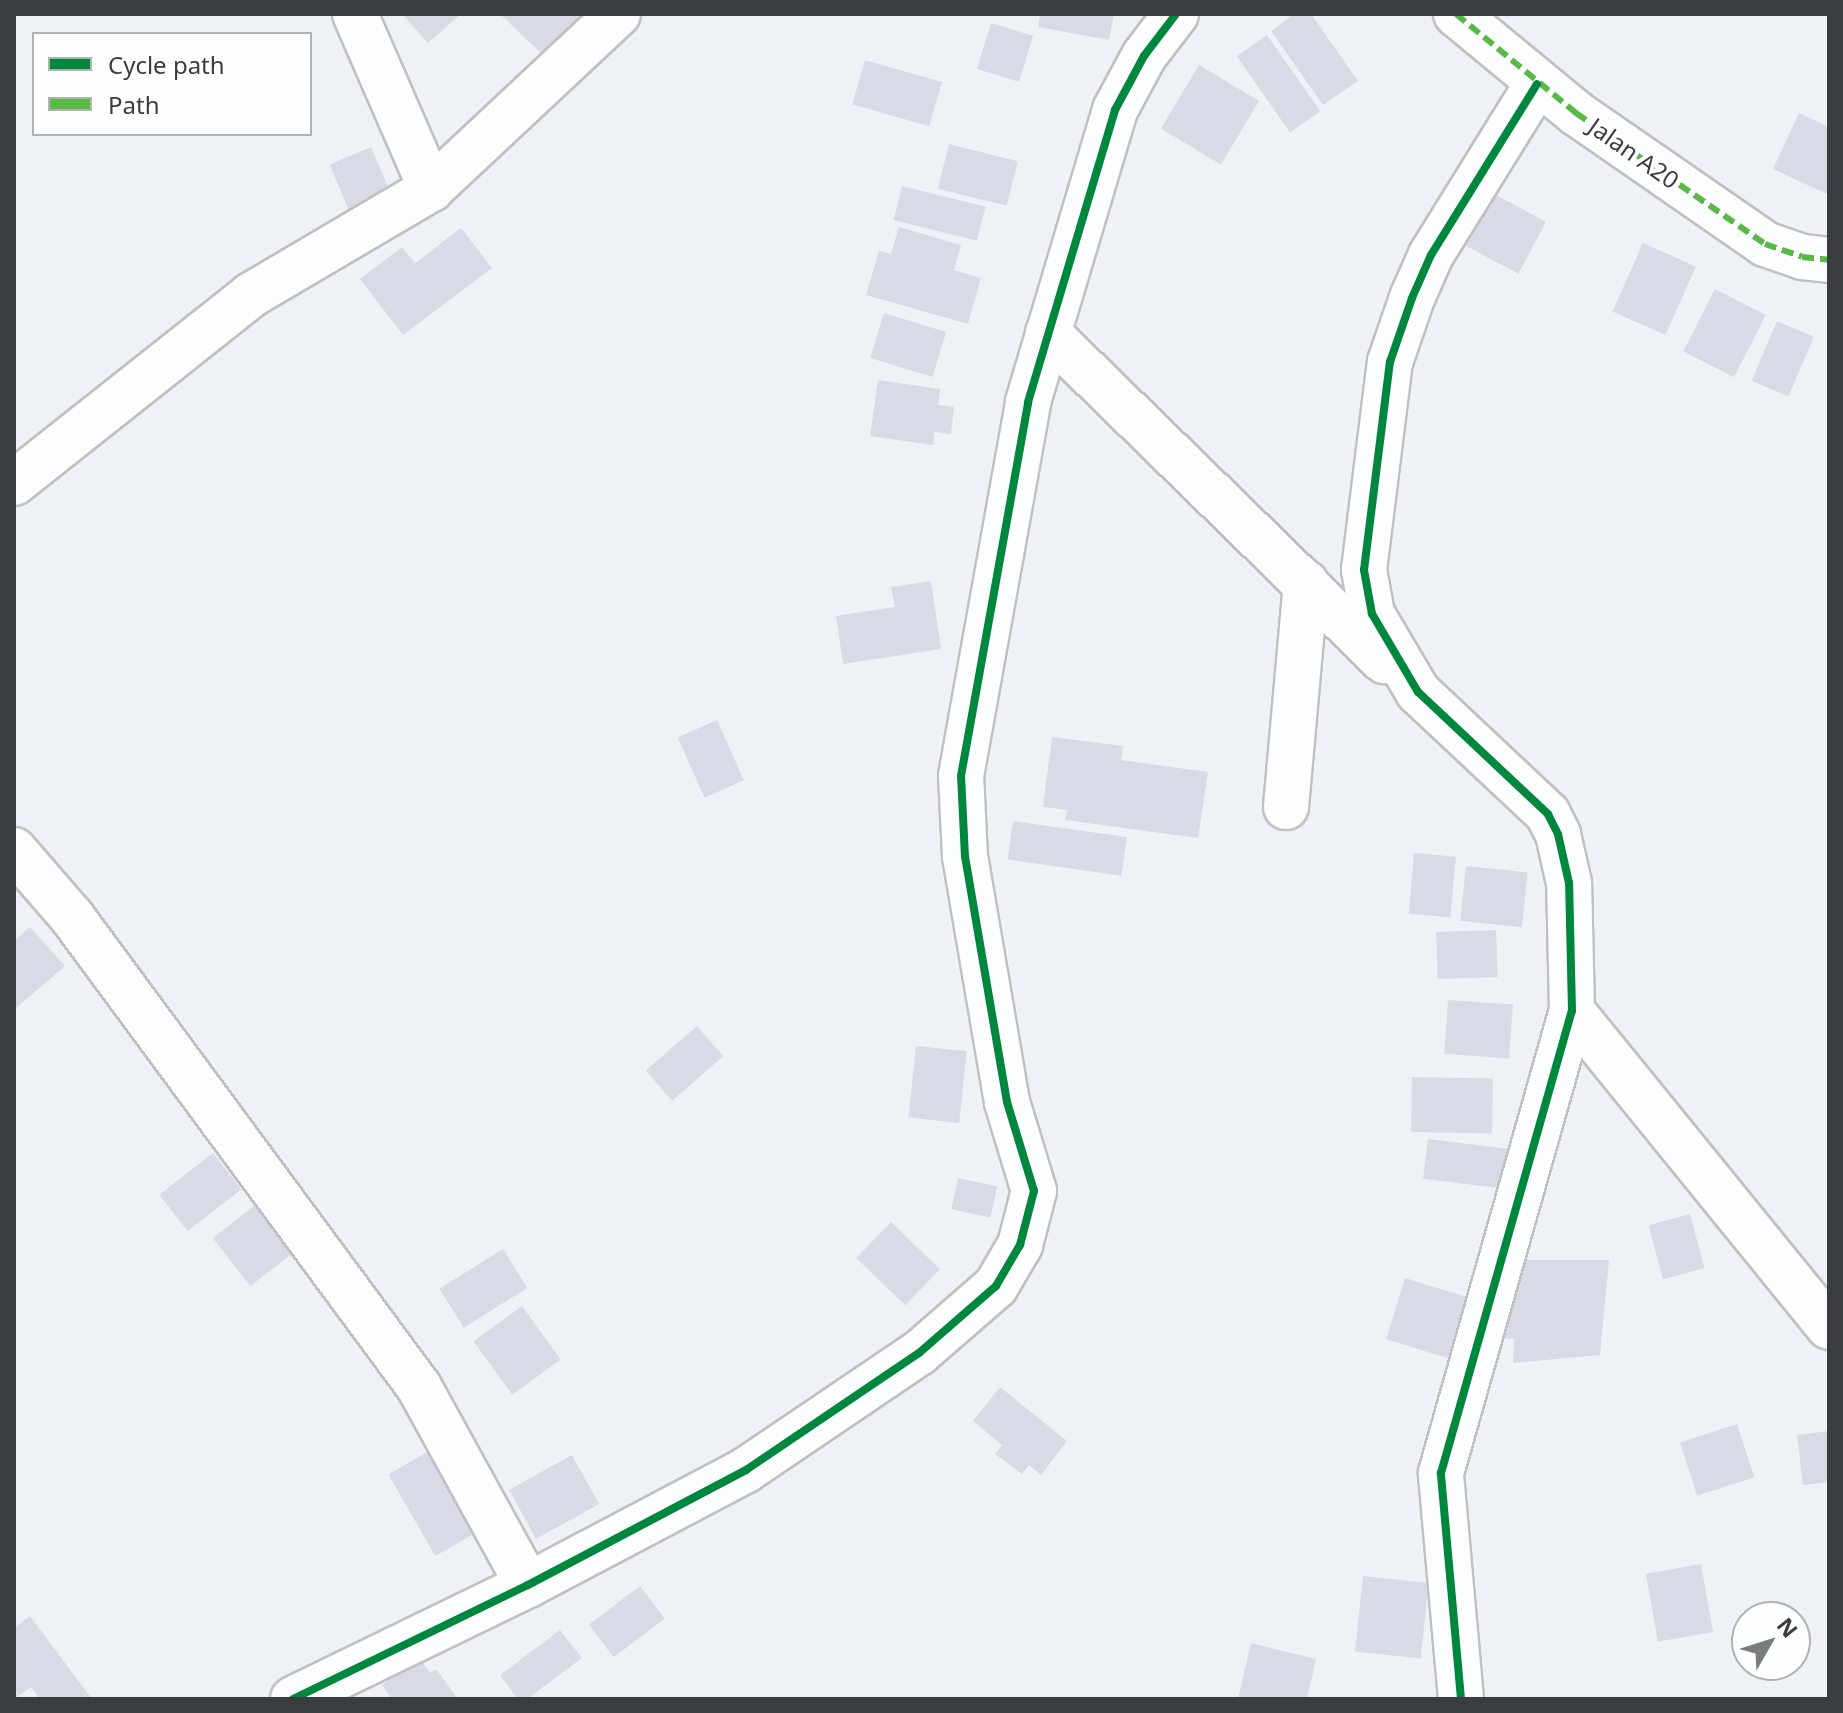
<!DOCTYPE html>
<html>
<head>
<meta charset="utf-8">
<style>
  body { margin:0 }
  #map { position:relative; width:1843px; height:1713px; overflow:hidden; background:#eef2f6; font-family:"Noto Sans",sans-serif }
  div>[style] { position:absolute }
  [style*='--x'] { left:calc(var(--x)*1px); top:calc(var(--y)*1px); width:calc(var(--w)*1px); rotate:calc(var(--a)*1deg) }
  .building>* { inset:0; background:#d8dbe5; transform-origin:0 0 }
  .roads { filter:drop-shadow(2px 0 #bec1c4) drop-shadow(-2px 0 #bec1c4) drop-shadow(0 2px #bec1c4) drop-shadow(0 -2px #bec1c4) }
  .minor>* { height:44px; margin:-22px; padding:0 22px; transform-origin:22px; border-radius:22px; background:#fcfdfe }
  .quiet>* { height:6px; margin-top:-3px; transform-origin:0; background:repeating-linear-gradient(90deg,#58b947 0 12px,transparent 0 18px) }
  .cycleway>* { height:8px; margin:-4px; padding:0 4px; transform-origin:4px; border-radius:4px; background:#00873e }
  span { translate:-50% -50%; white-space:nowrap; text-align:center; line-height:1.15; -webkit-text-stroke:8px #fefefe; paint-order:stroke }
  .street-label { font-size:24px; color:#3a3d40 }
  .frame { position:absolute; inset:0; border:16px solid #3a3d40; pointer-events:none }
  .legend { position:absolute; left:32px; top:32px; width:280px; height:104px; box-sizing:border-box; background:#fefefe; border:2px solid #b0b1b2; margin:0; padding:10px 14px; list-style:none; font-size:24px; color:#3a3d40 }
  .legend li { display:flex; align-items:center; gap:16px; height:40px }
  .legend b { width:40px; border:2px solid #b0b1b2 }
  .north { position:absolute; left:1731px; top:1601px; width:80px; height:80px; box-sizing:border-box; background:#fefefe; border:2px solid #b0b1b2; border-radius:50%; rotate:51deg; font-size:22px; font-weight:700; line-height:32px; text-align:center; color:#3a3d40 }
  .north::after { content:''; display:block; margin:auto; width:28px; height:36px; background:#797c80; clip-path:polygon(50% 0,100% 100%,50% 72%,0 100%) }
</style>
</head>
<body>
<div id="map">
  <div class="building">
    <div style="clip-path:polygon(402px 14px,461px 14px,428px 43px)"></div>
    <div style="clip-path:polygon(500px 14px,589px 14px,546px 58px)"></div>
    <div style="clip-path:polygon(1040px 14px,1114px 14px,1109px 40px,1038px 27px)"></div>
    <div style="clip-path:polygon(1294px 14px,1311px 14px,1358px 81px,1323px 105px,1271px 31px)"></div>
    <div style="left:991px;top:23px;width:44px;height:48px;rotate:17deg"></div>
    <div style="left:1267px;top:35px;width:93px;height:37px;rotate:55deg"></div>
    <div style="left:865px;top:60px;width:80px;height:46px;rotate:16deg"></div>
    <div style="left:1199px;top:65px;width:70px;height:74px;rotate:31deg"></div>
    <div style="clip-path:polygon(1799px 113px,1829px 127px,1829px 195px,1773px 169px)"></div>
    <div style="left:949px;top:144px;width:71px;height:46px;rotate:14deg"></div>
    <div style="left:371px;top:147px;width:52px;height:45px;rotate:67deg"></div>
    <div style="left:902px;top:186px;width:86px;height:35px;rotate:14deg"></div>
    <div style="left:1494px;top:194px;width:59px;height:59px;rotate:28deg"></div>
    <div style="clip-path:polygon(899px 227px,961px 245px,954px 270px,981px 278px,968px 324px,866px 295px,879px 251px,891px 254px)"></div>
    <div style="clip-path:polygon(461px 228px,492px 268px,403px 335px,360px 279px,402px 247px,415px 263px)"></div>
    <div style="left:1643px;top:243px;width:58px;height:75px;rotate:24deg"></div>
    <div style="left:1715px;top:289px;width:57px;height:70px;rotate:27deg"></div>
    <div style="left:884px;top:313px;width:65px;height:47px;rotate:17deg"></div>
    <div style="left:1777px;top:321px;width:40px;height:65px;rotate:23deg"></div>
    <div style="clip-path:polygon(878px 380px,940px 389px,938px 405px,954px 407px,951px 434px,934px 432px,933px 445px,870px 436px)"></div>
    <div style="clip-path:polygon(931px 581px,941px 649px,843px 664px,836px 616px,895px 607px,891px 587px)"></div>
    <div style="left:717px;top:720px;width:66px;height:43px;rotate:66deg"></div>
    <div style="clip-path:polygon(1052px 737px,1123px 746px,1121px 760px,1208px 772px,1198px 838px,1065px 820px,1067px 810px,1043px 807px)"></div>
    <div style="left:1013px;top:821px;width:115px;height:39px;rotate:8deg"></div>
    <div style="left:1414px;top:853px;width:42px;height:61px;rotate:5deg"></div>
    <div style="left:1466px;top:866px;width:62px;height:55px;rotate:6deg"></div>
    <div style="clip-path:polygon(30px 927px,65px 966px,14px 1010px,14px 941px)"></div>
    <div style="left:1496px;top:930px;width:47px;height:60px;rotate:88deg"></div>
    <div style="left:1448px;top:1000px;width:65px;height:54px;rotate:4deg"></div>
    <div style="left:697px;top:1026px;width:40px;height:68px;rotate:49deg"></div>
    <div style="left:916px;top:1046px;width:51px;height:72px;rotate:6deg"></div>
    <div style="left:1412px;top:1077px;width:81px;height:55px;rotate:1deg"></div>
    <div style="left:1428px;top:1139px;width:97px;height:40px;rotate:7deg"></div>
    <div style="left:213px;top:1153px;width:46px;height:68px;rotate:52deg"></div>
    <div style="left:958px;top:1178px;width:40px;height:32px;rotate:12deg"></div>
    <div style="left:268px;top:1195px;width:61px;height:70px;rotate:52deg"></div>
    <div style="left:1690px;top:1214px;width:56px;height:43px;rotate:75deg"></div>
    <div style="left:891px;top:1222px;width:68px;height:50px;rotate:44deg"></div>
    <div style="left:503px;top:1249px;width:46px;height:75px;rotate:58deg"></div>
    <div style="clip-path:polygon(1523px 1260px,1609px 1260px,1600px 1355px,1513px 1363px,1514px 1339px,1497px 1338px)"></div>
    <div style="left:1405px;top:1278px;width:75px;height:64px;rotate:17deg"></div>
    <div style="left:522px;top:1306px;width:66px;height:60px;rotate:54deg"></div>
    <div style="clip-path:polygon(1000px 1387px,1067px 1441px,1041px 1475px,1029px 1465px,1022px 1474px,995px 1454px,1002px 1445px,973px 1421px)"></div>
    <div style="left:1737px;top:1424px;width:56px;height:60px;rotate:72deg"></div>
    <div style="clip-path:polygon(1829px 1431px,1829px 1482px,1803px 1485px,1797px 1435px)"></div>
    <div style="left:436px;top:1447px;width:94px;height:55px;rotate:60deg"></div>
    <div style="left:572px;top:1455px;width:56px;height:72px;rotate:61deg"></div>
    <div style="left:1701px;top:1564px;width:69px;height:56px;rotate:80deg"></div>
    <div style="left:1363px;top:1576px;width:66px;height:76px;rotate:6deg"></div>
    <div style="left:640px;top:1586px;width:41px;height:64px;rotate:53deg"></div>
    <div style="clip-path:polygon(30px 1616px,92px 1699px,40px 1699px,31px 1687px,14px 1699px,14px 1628px)"></div>
    <div style="clip-path:polygon(560px 1630px,582px 1658px,527px 1699px,518px 1699px,500px 1675px)"></div>
    <div style="clip-path:polygon(1251px 1643px,1316px 1659px,1307px 1699px,1238px 1699px)"></div>
    <div style="clip-path:polygon(419px 1657px,430px 1673px,436px 1669px,458px 1699px,392px 1699px,382px 1685px)"></div>
  </div>
  <div class="roads">
    <div class="minor">
      <div style="--x:355;--y:14;--w:191;--a:66.5"></div>
      <div style="--x:1456;--y:14;--w:156;--a:39.5"></div>
      <div style="--x:1576;--y:113;--w:230;--a:34.7"></div>
      <div style="--x:1765;--y:244;--w:39;--a:19"></div>
      <div style="--x:1802;--y:257;--w:27;--a:6"></div>
      <div style="--x:1048;--y:333;--w:470;--a:44.3"></div>
      <div style="--x:14;--y:483;--w:303;--a:-38.4"></div>
      <div style="--x:251;--y:295;--w:209;--a:-30.5"></div>
      <div style="--x:431;--y:189;--w:256;--a:-43.1"></div>
      <div style="--x:1286;--y:807;--w:225;--a:-84.9"></div>
      <div style="--x:14;--y:850;--w:89;--a:49.1"></div>
      <div style="--x:72;--y:917;--w:584;--a:53.56"></div>
      <div style="--x:419;--y:1387;--w:226;--a:61.2"></div>
      <div style="--x:1572;--y:1011;--w:407;--a:50.9"></div>
      <div style="--x:293;--y:1699;--w:261;--a:-25.9"></div>
      <div style="--x:528;--y:1585;--w:246;--a:-27.8"></div>
      <div style="--x:746;--y:1470;--w:209;--a:-34.1"></div>
      <div style="--x:919;--y:1353;--w:102;--a:-41"></div>
      <div style="--x:996;--y:1286;--w:48;--a:-59.7"></div>
      <div style="--x:1020;--y:1245;--w:56;--a:-75.5"></div>
      <div style="--x:1034;--y:1191;--w:93;--a:-106.9"></div>
      <div style="--x:1007;--y:1102;--w:249;--a:-99.7"></div>
      <div style="--x:965;--y:857;--w:81;--a:-92.8"></div>
      <div style="--x:961;--y:776;--w:380;--a:-79.8"></div>
      <div style="--x:1028;--y:402;--w:305;--a:-73.4"></div>
      <div style="--x:1115;--y:110;--w:61;--a:-61.8"></div>
      <div style="--x:1144;--y:56;--w:53;--a:-52.7"></div>
      <div style="--x:1461;--y:1699;--w:227;--a:-95.1"></div>
      <div style="--x:1441;--y:1473;--w:480;--a:-74.2"></div>
      <div style="--x:1572;--y:1011;--w:128;--a:-91.3"></div>
      <div style="--x:1569;--y:883;--w:50;--a:-102.7"></div>
      <div style="--x:1558;--y:834;--w:22;--a:-117"></div>
      <div style="--x:1548;--y:814;--w:178;--a:-136.8"></div>
      <div style="--x:1418;--y:692;--w:91;--a:-120.5"></div>
      <div style="--x:1372;--y:614;--w:45;--a:-100.3"></div>
      <div style="--x:1364;--y:570;--w:210;--a:-82.9"></div>
      <div style="--x:1390;--y:362;--w:68;--a:-71"></div>
      <div style="--x:1412;--y:298;--w:47;--a:-66.2"></div>
      <div style="--x:1431;--y:255;--w:201;--a:-58.2"></div>
    </div>
  </div>
  <div class="quiet">
    <div style="--x:1456;--y:14;--w:156;--a:39.5"></div>
    <div style="--x:1576;--y:113;--w:230;--a:34.7"></div>
    <div style="--x:1765;--y:244;--w:39;--a:19"></div>
    <div style="--x:1802;--y:257;--w:27;--a:6"></div>
  </div>
  <div class="cycleway">
    <div style="--x:293;--y:1699;--w:261;--a:-25.9"></div>
    <div style="--x:528;--y:1585;--w:246;--a:-27.8"></div>
    <div style="--x:746;--y:1470;--w:209;--a:-34.1"></div>
    <div style="--x:919;--y:1353;--w:102;--a:-41"></div>
    <div style="--x:996;--y:1286;--w:48;--a:-59.7"></div>
    <div style="--x:1020;--y:1245;--w:56;--a:-75.5"></div>
    <div style="--x:1034;--y:1191;--w:93;--a:-106.9"></div>
    <div style="--x:1007;--y:1102;--w:249;--a:-99.7"></div>
    <div style="--x:965;--y:857;--w:81;--a:-92.8"></div>
    <div style="--x:961;--y:776;--w:380;--a:-79.8"></div>
    <div style="--x:1028;--y:402;--w:305;--a:-73.4"></div>
    <div style="--x:1115;--y:110;--w:61;--a:-61.8"></div>
    <div style="--x:1144;--y:56;--w:53;--a:-52.7"></div>
    <div style="--x:1461;--y:1699;--w:227;--a:-95.1"></div>
    <div style="--x:1441;--y:1473;--w:480;--a:-74.2"></div>
    <div style="--x:1572;--y:1011;--w:128;--a:-91.3"></div>
    <div style="--x:1569;--y:883;--w:50;--a:-102.7"></div>
    <div style="--x:1558;--y:834;--w:22;--a:-117"></div>
    <div style="--x:1548;--y:814;--w:178;--a:-136.8"></div>
    <div style="--x:1418;--y:692;--w:91;--a:-120.5"></div>
    <div style="--x:1372;--y:614;--w:45;--a:-100.3"></div>
    <div style="--x:1364;--y:570;--w:210;--a:-82.9"></div>
    <div style="--x:1390;--y:362;--w:68;--a:-71"></div>
    <div style="--x:1412;--y:298;--w:47;--a:-66.2"></div>
    <div style="--x:1431;--y:255;--w:201;--a:-58.2"></div>
  </div>
  <div class="street-label">
    <span style="left:1634px;top:153px;rotate:35deg">Jalan A20</span>
  </div>
  <div class="frame"></div>
  <ul class="legend">
  <li><b style="height:10px;background:#00873e"></b>Cycle path</li>
  <li><b style="height:10px;background:#58b947"></b>Path</li>
  </ul>
  <div class="north">N</div>
</div>
</body>
</html>
